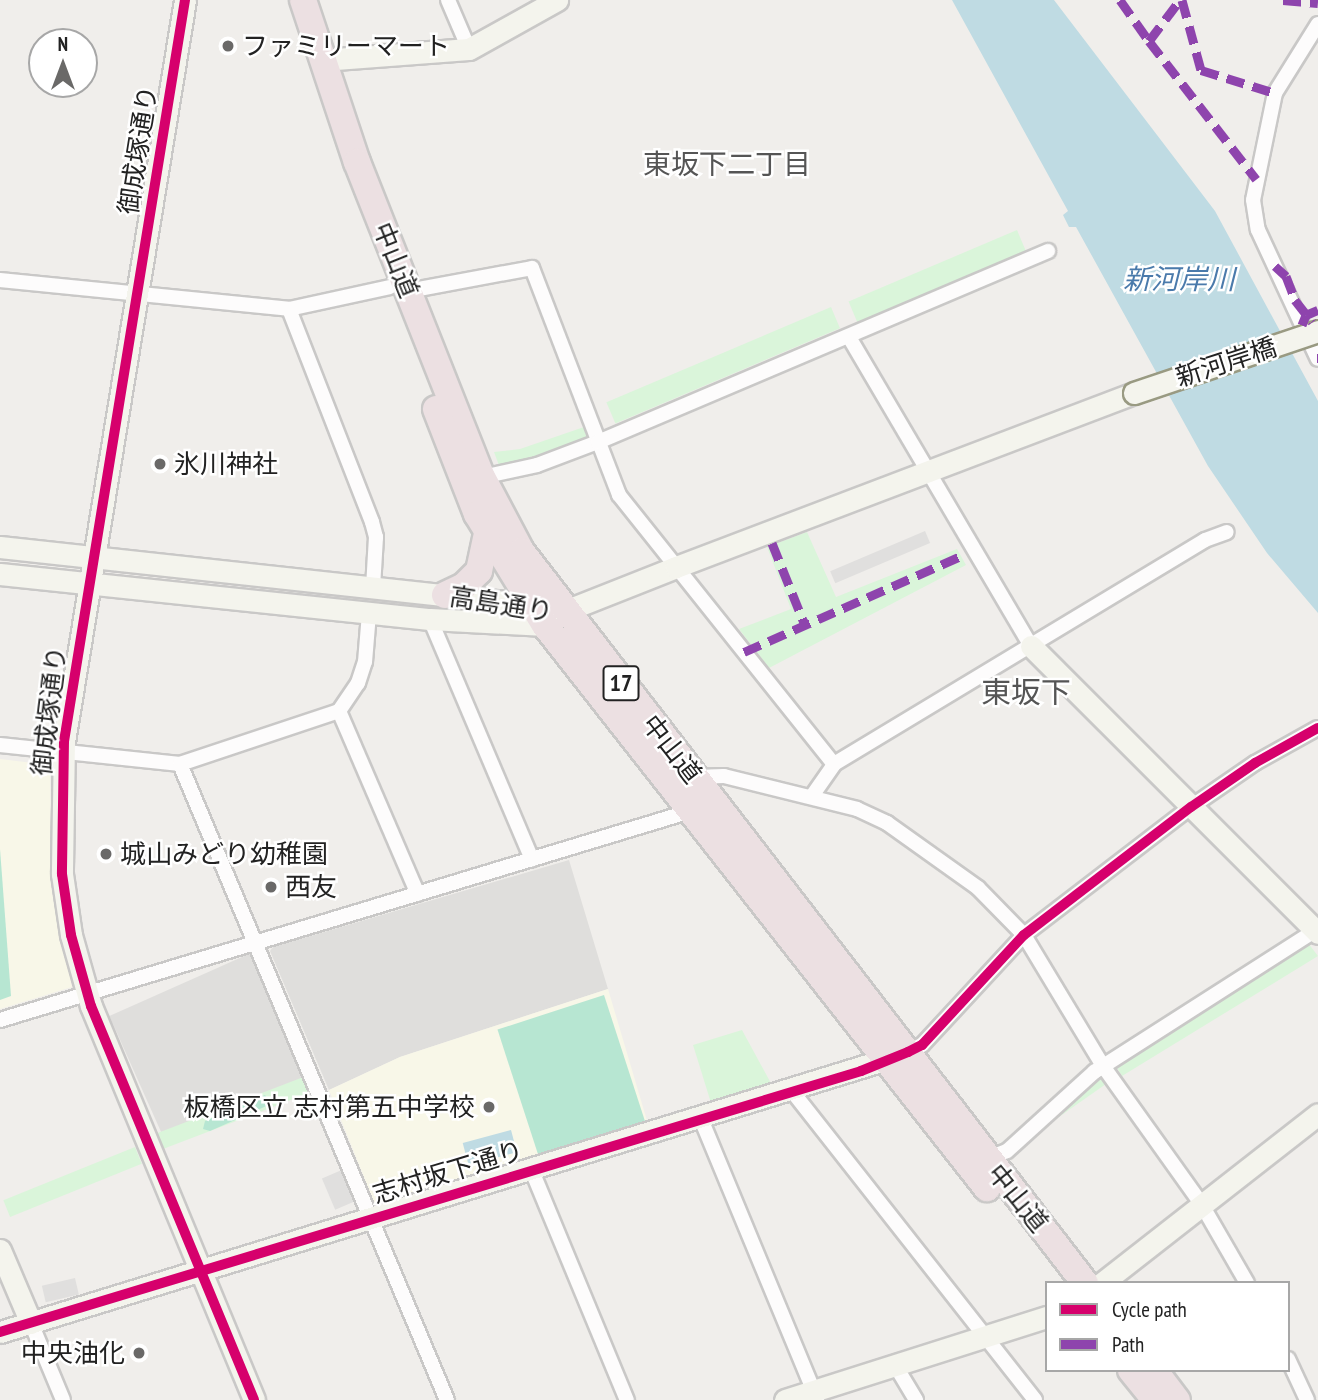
<!DOCTYPE html>
<html>
<head>
<meta charset="utf-8">
<style>
  body { margin:0 }
  #map { position:relative; width:1318px; height:1400px; overflow:hidden; background:#f0eeeb; font-family:"PT Sans Narrow","Noto Sans JP",sans-serif }
  div>[style] { position:absolute }
  [style*='--x'] { left:calc(var(--x)*1px); top:calc(var(--y)*1px); width:calc(var(--w)*1px); rotate:calc(var(--a)*1deg) }
  .residential>* { inset:0; background:#dfdedc; transform-origin:0 0 }
  .education>* { inset:0; background:#f8f7e8 }
  .park>* { inset:0; background:#daf5da; transform-origin:0 0 }
  .pitch>* { inset:0; background:#b7e6d2; transform-origin:0 0 }
  .parking>* { inset:0; background:#e0dfde; transform-origin:0 0 }
  .water>* { inset:0; background:#bfdbe3; transform-origin:0 0 }
  .roads { filter:drop-shadow(2px 0 #c9c8c7) drop-shadow(-2px 0 #c9c8c7) drop-shadow(0 2px #c9c8c7) drop-shadow(0 -2px #c9c8c7) }
  .street>* { height:14px; margin:-7px; padding:0 7px; transform-origin:7px; border-radius:7px; background:#fdfcfc }
  .secondary>* { height:21px; margin:-10.5px; padding:0 10.5px; transform-origin:10.5px; border-radius:10.5px; background:#f4f4ed }
  .highway>* { height:26px; margin:-13px; padding:0 13px; transform-origin:13px; border-radius:13px; background:#ece0e2 }
  .bridges { filter:drop-shadow(2px 0 #999a82) drop-shadow(-2px 0 #999a82) drop-shadow(0 2px #999a82) drop-shadow(0 -2px #999a82) }
  .secondary-bridge>* { height:21px; margin:-10.5px; padding:0 10.5px; transform-origin:10.5px; border-radius:10.5px; background:#f4f4ed }
  .quiet>* { height:9px; margin-top:-4.5px; transform-origin:0; background:repeating-linear-gradient(90deg,#8e44ad 0 18px,transparent 0 27px) }
  .cycleway>* { height:10px; margin:-5px; padding:0 5px; transform-origin:5px; border-radius:5px; background:#d6006c }
  .dots>* { width:19px; height:19px; translate:-50% -50%; box-sizing:border-box; border:4px solid #fff; border-radius:50% }
  span { translate:-50% -50%; white-space:nowrap; text-align:center; line-height:1.15; -webkit-text-stroke:5px #fff; paint-order:stroke }
  .shield-label span { padding:2px 5px; background:#fff; border:2px solid; border-radius:5px; -webkit-text-stroke-width:0 }
  .shield-label { font-size:24px; color:#222; font-weight:700 }
  .poi-label { font-size:26px; color:#222 }
  .left { translate:0 -50%; text-align:left }
  .right { translate:-100% -50%; text-align:right }
  .street-label { font-size:26px; color:#222 }
  .neighbourhood-label { font-size:28px; color:#555 }
  .water-label { font-size:28px; color:#4a7aab; font-style:italic }
  .quarter-label { font-size:30px; color:#555 }
  .legend { position:absolute; left:1045px; top:1281px; width:245px; height:91px; box-sizing:border-box; background:#fff; border:2px solid #a7a7a7; margin:0; padding:9px 12px; list-style:none; font-size:21px; color:#222 }
  .legend li { display:flex; align-items:center; gap:14px; height:35px }
  .legend b { width:35px; border:2px solid #a7a7a7 }
  .north { position:absolute; left:28px; top:28px; width:70px; height:70px; box-sizing:border-box; background:#fff; border:2px solid #a7a7a7; border-radius:50%; rotate:0deg; font-size:19px; font-weight:700; line-height:28px; text-align:center; color:#222 }
  .north::after { content:''; display:block; margin:auto; width:24px; height:32px; background:#6a6968; clip-path:polygon(50% 0,100% 100%,50% 72%,0 100%) }
</style>
</head>
<body>
<div id="map">
  <div class="residential">
    <div style="clip-path:polygon(569px 860px,608px 989px,400px 1057px,329px 1090px,270px 951px,273px 947px)"></div>
    <div style="left:251px;top:953px;width:135px;height:155px;rotate:66deg"></div>
  </div>
  <div class="education">
    <div style="clip-path:polygon(0 759px,50px 765px,51px 877px,72px 987px,0 1009px)"></div>
    <div style="clip-path:polygon(608px 989px,648px 1124px,379px 1205px,374px 1202px,329px 1090px,400px 1057px)"></div>
  </div>
  <div class="park">
    <div style="left:1017px;top:230px;width:23px;height:183px;rotate:67deg"></div>
    <div style="left:831px;top:307px;width:23px;height:244px;rotate:67deg"></div>
    <div style="clip-path:polygon(584px 427px,590px 441px,534px 462px,500px 468px,494px 452px,520px 449px)"></div>
    <div style="clip-path:polygon(807px 532px,836px 597px,957px 549px,966px 565px,769px 668px,739px 629px,791px 609px,767px 547px)"></div>
    <div style="clip-path:polygon(1308px 943px,1318px 956px,1122px 1076px,1115px 1065px)"></div>
    <div style="clip-path:polygon(742px 1030px,773px 1087px,712px 1106px,693px 1045px)"></div>
    <div style="left:1098px;top:1075px;width:12px;height:126px;rotate:55deg"></div>
    <div style="left:306px;top:1076px;width:17px;height:159px;rotate:69deg"></div>
    <div style="left:135px;top:1147px;width:18px;height:142px;rotate:68deg"></div>
  </div>
  <div class="pitch">
    <div style="clip-path:polygon(0 849px,11px 996px,0 1000px)"></div>
    <div style="left:604px;top:995px;width:133px;height:112px;rotate:72deg"></div>
    <div style="clip-path:polygon(265px 1095px,271px 1104px,210px 1131px,203px 1129px,205px 1121px)"></div>
  </div>
  <div class="parking">
    <div style="left:925px;top:531px;width:13px;height:103px;rotate:67deg"></div>
    <div style="left:344px;top:1169px;width:34px;height:24px;rotate:67deg"></div>
    <div style="left:75px;top:1278px;width:17px;height:34px;rotate:77deg"></div>
  </div>
  <div class="water">
    <div style="clip-path:polygon(952px 0,1054px 0,1215px 211px,1318px 401px,1318px 613px,1267px 553px,1208px 466px,1076px 227px,1069px 227px,1063px 215px,1068px 211px)"></div>
    <div style="left:511px;top:1130px;width:23px;height:50px;rotate:75deg"></div>
  </div>
  <div class="roads">
    <div class="street">
      <div style="--x:448;--y:0;--w:53;--a:66.8"></div>
      <div style="--x:1318;--y:24;--w:81;--a:121.9"></div>
      <div style="--x:1275;--y:93;--w:109;--a:101.6"></div>
      <div style="--x:1253;--y:200;--w:30;--a:81"></div>
      <div style="--x:1258;--y:230;--w:142;--a:65.1"></div>
      <div style="--x:0;--y:280;--w:290;--a:5.7"></div>
      <div style="--x:289;--y:309;--w:103;--a:-12.3"></div>
      <div style="--x:408;--y:291;--w:126;--a:-10.5"></div>
      <div style="--x:532;--y:268;--w:243;--a:69"></div>
      <div style="--x:619;--y:495;--w:344;--a:51.4"></div>
      <div style="--x:289;--y:309;--w:229;--a:68.7"></div>
      <div style="--x:372;--y:522;--w:16;--a:75"></div>
      <div style="--x:376;--y:537;--w:50;--a:93.4"></div>
      <div style="--x:849;--y:337;--w:359;--a:59.5"></div>
      <div style="--x:482;--y:477;--w:56;--a:-12.3"></div>
      <div style="--x:537;--y:465;--w:65;--a:-20.7"></div>
      <div style="--x:598;--y:442;--w:489;--a:-23"></div>
      <div style="--x:430;--y:619;--w:261;--a:67"></div>
      <div style="--x:339;--y:711;--w:199;--a:66.7"></div>
      <div style="--x:0;--y:745;--w:181;--a:6"></div>
      <div style="--x:180;--y:764;--w:168;--a:-18.4"></div>
      <div style="--x:339;--y:711;--w:34;--a:-56"></div>
      <div style="--x:358;--y:683;--w:22;--a:-72"></div>
      <div style="--x:365;--y:662;--w:49;--a:-85.3"></div>
      <div style="--x:180;--y:764;--w:690;--a:67.23"></div>
      <div style="--x:694;--y:777;--w:30;--a:-2"></div>
      <div style="--x:724;--y:776;--w:137;--a:13.9"></div>
      <div style="--x:857;--y:809;--w:33;--a:25"></div>
      <div style="--x:887;--y:823;--w:112;--a:35.5"></div>
      <div style="--x:978;--y:888;--w:66;--a:45.6"></div>
      <div style="--x:1024;--y:935;--w:153;--a:58.9"></div>
      <div style="--x:1103;--y:1066;--w:171;--a:54.5"></div>
      <div style="--x:1202;--y:1205;--w:90;--a:60"></div>
      <div style="--x:812;--y:796;--w:39;--a:-55"></div>
      <div style="--x:834;--y:764;--w:433;--a:-31.1"></div>
      <div style="--x:1205;--y:540;--w:23;--a:-20"></div>
      <div style="--x:0;--y:1020;--w:722;--a:-16.83"></div>
      <div style="--x:908;--y:1052;--w:16;--a:-27"></div>
      <div style="--x:922;--y:1045;--w:150;--a:-47.2"></div>
      <div style="--x:1024;--y:935;--w:210;--a:-37.5"></div>
      <div style="--x:1191;--y:807;--w:78;--a:-34.5"></div>
      <div style="--x:1255;--y:763;--w:72;--a:-29.1"></div>
      <div style="--x:792;--y:1091;--w:393;--a:51.8"></div>
      <div style="--x:701;--y:1119;--w:303;--a:67.5"></div>
      <div style="--x:986;--y:1159;--w:22;--a:-21"></div>
      <div style="--x:1007;--y:1151;--w:118;--a:-42.2"></div>
      <div style="--x:1094;--y:1072;--w:266;--a:-32.6"></div>
      <div style="--x:532;--y:1171;--w:248;--a:67.5"></div>
      <div style="--x:31;--y:1323;--w:83;--a:67.4"></div>
      <div style="--x:1288;--y:1359;--w:45;--a:65.1"></div>
      <div style="--x:895;--y:1365;--w:41;--a:59"></div>
    </div>
    <div class="secondary">
      <div style="--x:185;--y:0;--w:751;--a:99.27"></div>
      <div style="--x:64;--y:741;--w:133;--a:90.9"></div>
      <div style="--x:62;--y:874;--w:62;--a:81.6"></div>
      <div style="--x:71;--y:935;--w:74;--a:74.3"></div>
      <div style="--x:91;--y:1006;--w:426;--a:67.5"></div>
      <div style="--x:322;--y:60;--w:147;--a:-4.3"></div>
      <div style="--x:469;--y:49;--w:101;--a:-29.1"></div>
      <div style="--x:0;--y:547;--w:546;--a:6.2"></div>
      <div style="--x:0;--y:574;--w:432;--a:6"></div>
      <div style="--x:430;--y:619;--w:115;--a:3"></div>
      <div style="--x:545;--y:625;--w:24;--a:-35"></div>
      <div style="--x:565;--y:611;--w:119;--a:-21.6"></div>
      <div style="--x:676;--y:567;--w:490;--a:-20.8"></div>
      <div style="--x:1031;--y:646;--w:406;--a:45"></div>
      <div style="--x:0;--y:1250;--w:79;--a:67"></div>
      <div style="--x:1102;--y:1283;--w:274;--a:-38"></div>
      <div style="--x:0;--y:1332;--w:942;--a:-17.11"></div>
      <div style="--x:785;--y:1400;--w:275;--a:-17.6"></div>
    </div>
    <div class="highway">
      <div style="--x:303;--y:0;--w:171;--a:71.6"></div>
      <div style="--x:357;--y:162;--w:339;--a:68.4"></div>
      <div style="--x:482;--y:477;--w:84;--a:62.2"></div>
      <div style="--x:521;--y:551;--w:924;--a:52.39"></div>
      <div style="--x:436;--y:409;--w:113;--a:68.7"></div>
      <div style="--x:477;--y:514;--w:130;--a:58.5"></div>
      <div style="--x:545;--y:625;--w:716;--a:51.87"></div>
      <div style="--x:445;--y:595;--w:21;--a:-25"></div>
      <div style="--x:464;--y:586;--w:21;--a:-45"></div>
      <div style="--x:479;--y:571;--w:38;--a:-78"></div>
      <div style="--x:1131;--y:1370;--w:38;--a:51"></div>
      <div style="--x:1154;--y:1370;--w:38;--a:53"></div>
    </div>
  </div>
  <div class="bridges">
    <div class="secondary-bridge">
      <div style="--x:1134;--y:393;--w:194;--a:-18.6"></div>
    </div>
  </div>
  <div class="quiet">
    <div style="--x:1120;--y:0;--w:50;--a:54.7"></div>
    <div style="--x:1149;--y:41;--w:51;--a:-52.9"></div>
    <div style="--x:1182;--y:0;--w:73;--a:74.8"></div>
    <div style="--x:1201;--y:70;--w:77;--a:17.3"></div>
    <div style="--x:1283;--y:0;--w:35;--a:5"></div>
    <div style="--x:1149;--y:41;--w:175;--a:52.2"></div>
    <div style="--x:1275;--y:266;--w:15;--a:42"></div>
    <div style="--x:1286;--y:276;--w:26;--a:69"></div>
    <div style="--x:1295;--y:300;--w:28;--a:52"></div>
    <div style="--x:1302;--y:325;--w:11;--a:-68"></div>
    <div style="--x:1306;--y:315;--w:13;--a:-23"></div>
    <div style="--x:1317;--y:358;--w:1;--a:0"></div>
    <div style="--x:772;--y:543;--w:88;--a:68.1"></div>
    <div style="--x:744;--y:652;--w:240;--a:-23.9"></div>
  </div>
  <div class="cycleway">
    <div style="--x:185;--y:0;--w:751;--a:99.27"></div>
    <div style="--x:64;--y:741;--w:133;--a:90.9"></div>
    <div style="--x:62;--y:874;--w:62;--a:81.6"></div>
    <div style="--x:71;--y:935;--w:74;--a:74.3"></div>
    <div style="--x:91;--y:1006;--w:426;--a:67.5"></div>
    <div style="--x:0;--y:1332;--w:900;--a:-16.86"></div>
    <div style="--x:861;--y:1071;--w:51;--a:-22"></div>
    <div style="--x:908;--y:1052;--w:16;--a:-27"></div>
    <div style="--x:922;--y:1045;--w:150;--a:-47.2"></div>
    <div style="--x:1024;--y:935;--w:210;--a:-37.5"></div>
    <div style="--x:1191;--y:807;--w:78;--a:-34.5"></div>
    <div style="--x:1255;--y:763;--w:72;--a:-29.1"></div>
  </div>
  <div class="dots">
    <div style="left:228px;top:46px;background:#6a6968"></div>
    <div style="left:160px;top:464px;background:#6a6968"></div>
    <div style="left:106px;top:854px;background:#6a6968"></div>
    <div style="left:271px;top:887px;background:#6a6968"></div>
    <div style="left:489px;top:1107px;background:#6a6968"></div>
    <div style="left:139px;top:1353px;background:#6a6968"></div>
  </div>
  <div class="shield-label">
    <span style="left:621px;top:683px">17</span>
  </div>
  <div class="poi-label">
    <span class="left" style="left:242px;top:46px">ファミリーマート</span>
    <span class="left" style="left:174px;top:464px">氷川神社</span>
    <span class="left" style="left:120px;top:854px">城山みどり幼稚園</span>
    <span class="left" style="left:285px;top:887px">西友</span>
    <span class="right" style="left:475px;top:1107px">板橋区立 志村第五中学校</span>
    <span class="right" style="left:125px;top:1353px">中央油化</span>
  </div>
  <div class="street-label">
    <span style="left:138px;top:150px;rotate:-81deg">御成塚通り</span>
    <span style="left:396px;top:260px;rotate:68deg">中山道</span>
    <span style="left:1226px;top:362px;rotate:-18deg">新河岸橋</span>
    <span style="left:501px;top:604px;rotate:9deg">高島通り</span>
    <span style="left:49px;top:711px;rotate:-83deg">御成塚通り</span>
    <span style="left:672px;top:749px;rotate:52deg">中山道</span>
    <span style="left:448px;top:1172px;rotate:-17deg">志村坂下通り</span>
    <span style="left:1018px;top:1198px;rotate:51deg">中山道</span>
  </div>
  <div class="neighbourhood-label">
    <span style="left:727px;top:164px">東坂下二丁目</span>
  </div>
  <div class="water-label">
    <span style="left:1179px;top:279px">新河岸川</span>
  </div>
  <div class="quarter-label">
    <span style="left:1026px;top:692px">東坂下</span>
  </div>
  <ul class="legend">
  <li><b style="height:9px;background:#d6006c"></b>Cycle path</li>
  <li><b style="height:9px;background:#8e44ad"></b>Path</li>
  </ul>
  <div class="north">N</div>
</div>
</body>
</html>
